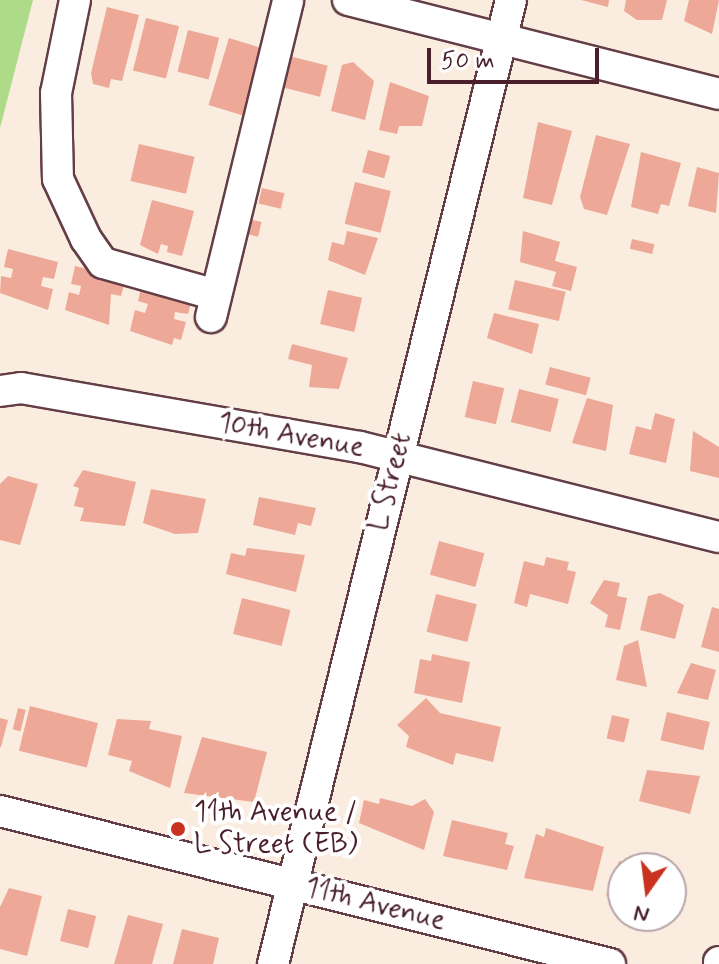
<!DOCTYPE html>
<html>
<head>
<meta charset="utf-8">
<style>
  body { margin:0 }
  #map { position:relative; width:719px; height:964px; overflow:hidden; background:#faeddf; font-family:Mynerve,sans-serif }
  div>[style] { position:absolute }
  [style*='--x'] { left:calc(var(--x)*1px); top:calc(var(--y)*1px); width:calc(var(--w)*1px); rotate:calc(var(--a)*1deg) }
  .green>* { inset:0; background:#addb88 }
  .building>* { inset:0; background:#eea897; transform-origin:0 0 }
  .roads { filter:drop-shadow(2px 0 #643e46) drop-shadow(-2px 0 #643e46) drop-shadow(0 2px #643e46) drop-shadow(0 -2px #643e46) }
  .minor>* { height:30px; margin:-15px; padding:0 15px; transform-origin:15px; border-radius:15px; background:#fff }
  .dots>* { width:22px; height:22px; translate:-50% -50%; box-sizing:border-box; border:4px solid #fff; border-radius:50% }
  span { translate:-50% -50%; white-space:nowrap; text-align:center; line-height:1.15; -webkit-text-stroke:8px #fff; paint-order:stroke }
  .street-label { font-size:28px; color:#4a1f2b }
  .poi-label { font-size:28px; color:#4a1f2b }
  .left { translate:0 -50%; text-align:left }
  .north { position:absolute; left:607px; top:852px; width:80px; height:80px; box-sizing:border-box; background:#fff; border:2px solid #b7a5aa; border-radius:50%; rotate:194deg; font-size:22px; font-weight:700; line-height:32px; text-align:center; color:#4a1f2b }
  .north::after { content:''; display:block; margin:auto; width:28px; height:36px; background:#c8321e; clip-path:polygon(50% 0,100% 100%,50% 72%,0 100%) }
  .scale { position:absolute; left:427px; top:48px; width:172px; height:36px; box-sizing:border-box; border:4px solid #4a1f2b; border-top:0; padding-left:10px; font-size:24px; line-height:28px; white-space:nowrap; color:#4a1f2b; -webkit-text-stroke:6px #fff; paint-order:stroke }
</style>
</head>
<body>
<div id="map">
  <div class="green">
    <div style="clip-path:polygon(0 0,33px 0,0 128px)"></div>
  </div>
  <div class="building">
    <div style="clip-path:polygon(581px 0,609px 0,608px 7px)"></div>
    <div style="clip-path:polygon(626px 0,667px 0,662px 20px,637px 20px,624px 11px)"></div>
    <div style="clip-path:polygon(689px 0,719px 0,712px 34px,684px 21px)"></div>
    <div style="clip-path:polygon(107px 7px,139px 15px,122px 81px,111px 79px,109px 88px,93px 84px,91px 73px)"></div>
    <div style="left:146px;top:18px;width:34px;height:54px;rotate:14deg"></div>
    <div style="left:188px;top:30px;width:32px;height:43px;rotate:14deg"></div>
    <div style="left:229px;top:38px;width:38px;height:70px;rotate:17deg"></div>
    <div style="left:285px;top:55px;width:44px;height:32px;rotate:14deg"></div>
    <div style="clip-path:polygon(353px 62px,374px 81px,365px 120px,331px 111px,342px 65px)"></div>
    <div style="clip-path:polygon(390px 82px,429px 96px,422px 126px,399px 126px,397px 134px,379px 130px)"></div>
    <div style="clip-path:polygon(538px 122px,572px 131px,552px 205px,523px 198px)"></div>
    <div style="clip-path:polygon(596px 135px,630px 144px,607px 215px,584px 209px,580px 197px)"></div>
    <div style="left:139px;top:144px;width:57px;height:38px;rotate:13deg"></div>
    <div style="left:368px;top:150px;width:23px;height:23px;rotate:15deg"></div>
    <div style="clip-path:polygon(641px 152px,681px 163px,669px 206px,661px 204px,658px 214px,631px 207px)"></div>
    <div style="clip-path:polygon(697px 167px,719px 173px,716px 213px,688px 206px)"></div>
    <div style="left:355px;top:182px;width:37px;height:43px;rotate:14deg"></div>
    <div style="left:262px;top:188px;width:23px;height:16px;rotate:13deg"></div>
    <div style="clip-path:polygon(152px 200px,194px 211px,182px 256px,167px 252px,168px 246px,161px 244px,158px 254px,140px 245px)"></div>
    <div style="left:244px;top:218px;width:18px;height:15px;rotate:13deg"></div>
    <div style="clip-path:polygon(347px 231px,378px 238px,365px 275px,328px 260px,332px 242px,344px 245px)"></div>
    <div style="clip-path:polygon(523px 231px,560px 242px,555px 261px,577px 267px,571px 291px,552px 286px,556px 272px,520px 262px)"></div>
    <div style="left:632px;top:239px;width:23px;height:10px;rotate:13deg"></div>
    <div style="clip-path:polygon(8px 249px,58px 262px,54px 279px,43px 277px,41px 286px,53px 289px,48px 310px,0 293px,1px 276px,11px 278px,13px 269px,4px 267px)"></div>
    <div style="clip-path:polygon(75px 266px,126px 278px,121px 296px,111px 294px,109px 325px,65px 310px,69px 292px,79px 295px,81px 286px,71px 284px)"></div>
    <div style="left:515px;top:280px;width:52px;height:30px;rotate:13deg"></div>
    <div style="clip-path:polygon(142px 283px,193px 296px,188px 314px,175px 312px,174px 319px,186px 322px,181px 340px,174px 338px,172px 345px,130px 331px,135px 310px,145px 313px,148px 304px,138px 301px)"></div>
    <div style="left:328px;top:290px;width:35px;height:35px;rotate:13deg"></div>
    <div style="clip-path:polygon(494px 313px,539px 324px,532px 354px,487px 338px)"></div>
    <div style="clip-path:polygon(292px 344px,348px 358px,339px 389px,309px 387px,312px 365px,288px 359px)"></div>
    <div style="left:550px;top:367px;width:42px;height:18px;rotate:15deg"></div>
    <div style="left:473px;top:381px;width:32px;height:37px;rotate:13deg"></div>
    <div style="left:519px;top:389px;width:41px;height:34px;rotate:14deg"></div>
    <div style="clip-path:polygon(587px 398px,613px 405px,606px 451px,572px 443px)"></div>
    <div style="clip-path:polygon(655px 413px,675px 419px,666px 463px,629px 454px,636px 426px,651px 430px)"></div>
    <div style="clip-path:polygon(693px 431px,719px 447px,719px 478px,690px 471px)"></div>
    <div style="clip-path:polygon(83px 470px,136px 482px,125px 526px,80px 521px,84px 508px,74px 506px,79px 488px,73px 486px)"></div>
    <div style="clip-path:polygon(8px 476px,38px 484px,20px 545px,0 540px,0 484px)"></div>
    <div style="clip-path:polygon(151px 489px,206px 499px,198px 533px,175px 534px,143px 523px)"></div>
    <div style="clip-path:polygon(259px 497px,316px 508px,311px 526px,298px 523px,295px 535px,253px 525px)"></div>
    <div style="left:439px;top:541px;width:47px;height:35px;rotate:15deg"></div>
    <div style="clip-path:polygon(247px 548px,305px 555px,296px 592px,226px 574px,231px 553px,245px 556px)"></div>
    <div style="clip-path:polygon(546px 557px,569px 562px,567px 570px,576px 572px,568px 604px,530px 594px,527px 607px,514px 603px,524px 561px,544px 566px)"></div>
    <div style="clip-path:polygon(604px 580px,620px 583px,617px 596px,627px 598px,620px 630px,605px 627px,608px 615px,590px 603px)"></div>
    <div style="clip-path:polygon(660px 593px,684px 605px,675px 639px,640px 630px,648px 596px)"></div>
    <div style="left:436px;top:594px;width:42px;height:39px;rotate:14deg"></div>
    <div style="left:242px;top:598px;width:50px;height:37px;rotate:14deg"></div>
    <div style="clip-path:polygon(712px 607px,719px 609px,719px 652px,701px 647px)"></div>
    <div style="clip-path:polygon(638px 640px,647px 687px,616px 680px,624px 646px)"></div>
    <div style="clip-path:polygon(432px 654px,470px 662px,462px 703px,414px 693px,420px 659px,431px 661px)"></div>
    <div style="clip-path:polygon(691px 663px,716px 670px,708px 700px,677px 693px)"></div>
    <div style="clip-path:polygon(426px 698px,440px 713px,501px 727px,493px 762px,456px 753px,453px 765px,406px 747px,409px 736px,397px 725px)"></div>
    <div style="left:30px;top:706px;width:70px;height:46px;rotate:14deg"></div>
    <div style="left:18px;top:708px;width:8px;height:22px;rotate:14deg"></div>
    <div style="left:667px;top:712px;width:44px;height:29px;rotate:13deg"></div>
    <div style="left:612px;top:715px;width:18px;height:24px;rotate:13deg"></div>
    <div style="clip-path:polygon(0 718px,8px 720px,1px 747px,0 747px)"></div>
    <div style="clip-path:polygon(117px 719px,151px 721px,149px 729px,182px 736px,170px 788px,129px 771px,132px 761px,108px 755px)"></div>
    <div style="clip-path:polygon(202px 737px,267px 752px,254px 802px,184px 793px)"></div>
    <div style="clip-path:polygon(647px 770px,700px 776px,690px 814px,639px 801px)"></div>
    <div style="clip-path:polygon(380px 798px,412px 806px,425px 799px,434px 812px,424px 850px,359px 823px,364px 800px,379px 804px)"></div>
    <div style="clip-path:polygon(452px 820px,508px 833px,505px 844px,514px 846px,507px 870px,443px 856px)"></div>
    <div style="clip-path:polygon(546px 828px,604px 847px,593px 891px,524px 878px,536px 834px,544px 837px)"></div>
    <div style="clip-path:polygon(619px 861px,644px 867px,623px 868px,623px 901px,606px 896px)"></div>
    <div style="clip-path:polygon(671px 874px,680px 876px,680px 902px,671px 900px)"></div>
    <div style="clip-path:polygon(9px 888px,42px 896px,27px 956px,0 949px,0 907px)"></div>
    <div style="left:68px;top:909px;width:29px;height:33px;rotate:14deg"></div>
    <div style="clip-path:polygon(128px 915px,163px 924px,152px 964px,114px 964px)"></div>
    <div style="clip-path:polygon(182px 929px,219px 938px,213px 964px,173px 964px)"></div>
  </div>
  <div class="roads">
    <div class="minor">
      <div style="--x:75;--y:0;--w:95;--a:101.5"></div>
      <div style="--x:56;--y:93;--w:86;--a:88.7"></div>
      <div style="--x:58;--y:179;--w:66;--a:65"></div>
      <div style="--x:86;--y:239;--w:29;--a:55"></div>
      <div style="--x:103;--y:263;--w:117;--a:15.8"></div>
      <div style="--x:348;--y:0;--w:383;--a:14.2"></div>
      <div style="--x:211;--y:317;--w:326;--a:-76.3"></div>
      <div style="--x:0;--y:391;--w:21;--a:-8"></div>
      <div style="--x:21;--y:388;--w:344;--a:9.9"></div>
      <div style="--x:360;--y:447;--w:370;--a:14.1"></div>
      <div style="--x:0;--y:811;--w:629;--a:14.08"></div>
      <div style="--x:273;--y:964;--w:993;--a:-76.13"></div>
      <div style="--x:719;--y:964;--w:2;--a:-90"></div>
    </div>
  </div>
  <div class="dots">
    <div style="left:178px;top:829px;background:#c8321e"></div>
  </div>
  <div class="street-label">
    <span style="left:291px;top:436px;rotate:10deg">10th Avenue</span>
    <span style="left:391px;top:482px;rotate:-76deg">L Street</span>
    <span style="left:375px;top:905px;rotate:14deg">11th Avenue</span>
  </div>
  <div class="poi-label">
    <span class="left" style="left:194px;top:829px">11th Avenue /<br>L Street (EB)</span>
  </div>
  <div class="north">N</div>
  <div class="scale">50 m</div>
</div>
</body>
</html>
